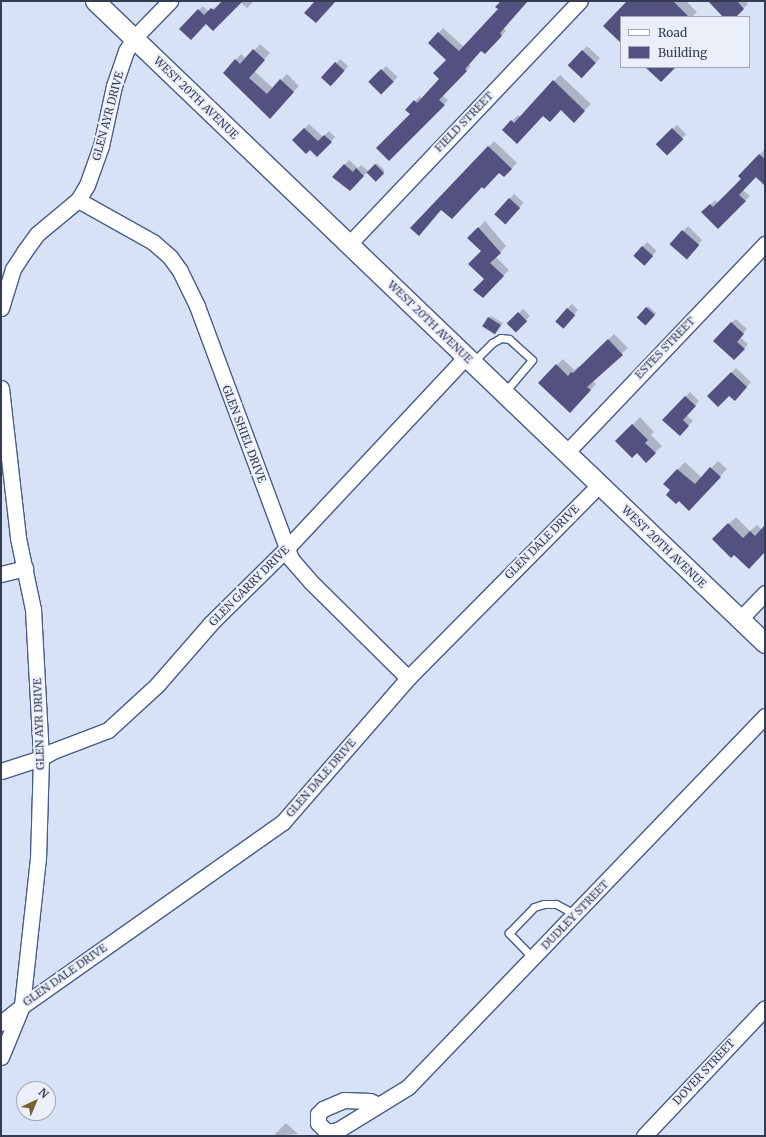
<!DOCTYPE html>
<html>
<head>
<meta charset="utf-8">
<style>
  body { margin:0 }
  #map { position:relative; width:766px; height:1137px; overflow:hidden; background:#d8e2f7; font-family:Merriweather,serif }
  div>[style] { position:absolute }
  [style*='--x'] { left:calc(var(--x)*1px); top:calc(var(--y)*1px); width:calc(var(--w)*1px); rotate:calc(var(--a)*1deg) }
  .shadow>* { inset:0; background:#0003; transform-origin:0 0 }
  .building>* { inset:0; background:#535180; transform-origin:0 0 }
  .roads { filter:drop-shadow(1px 0 #485c88) drop-shadow(-1px 0 #485c88) drop-shadow(0 1px #485c88) drop-shadow(0 -1px #485c88) }
  .service>* { height:7px; margin:-3.5px; padding:0 3.5px; transform-origin:3.5px; border-radius:3.5px; background:#fff }
  .minor>* { height:15px; margin:-7.5px; padding:0 7.5px; transform-origin:7.5px; border-radius:7.5px; background:#fff }
  .tertiary>* { height:19px; margin:-9.5px; padding:0 9.5px; transform-origin:9.5px; border-radius:9.5px; background:#fff }
  span { translate:-50% -50%; white-space:nowrap; text-align:center; line-height:1.15; -webkit-text-stroke:4px #eaeffa; paint-order:stroke }
  .street-label { font-size:11px; color:#333c51 }
  .frame { position:absolute; inset:0; border:2px solid #333c51; pointer-events:none }
  .legend { position:absolute; left:620px; top:16px; width:130px; height:52px; box-sizing:border-box; background:#eaeffa; border:1px solid #a1a7b6; margin:0; padding:5px 7px; list-style:none; font-size:12px; color:#333c51 }
  .legend li { display:flex; align-items:center; gap:8px; height:20px }
  .legend b { width:20px; border:1px solid #a1a7b6 }
  .north { position:absolute; left:16px; top:1081px; width:40px; height:40px; box-sizing:border-box; background:#eaeffa; border:1px solid #a1a7b6; border-radius:50%; rotate:44deg; font-size:11px; font-weight:700; line-height:16px; text-align:center; color:#333c51 }
  .north::after { content:''; display:block; margin:auto; width:14px; height:18px; background:#776131; clip-path:polygon(50% 0,100% 100%,50% 72%,0 100%) }
</style>
</head>
<body>
<div id="map">
  <div class="shadow">
    <div style="clip-path:polygon(223px 1px,232px 1px,206px 23px,181px 29px,203px 6px,209px 12px)"></div>
    <div style="clip-path:polygon(239px 1px,254px 1px,247px 8px)"></div>
    <div style="clip-path:polygon(502px 1px,527px 1px,503px 28px,506px 31px,485px 53px,481px 50px,468px 64px,471px 66px,442px 95px,448px 100px,389px 160px,412px 114px,407px 110px,420px 96px,422px 99px,440px 79px,448px 60px,430px 43px,443px 28px,464px 47px,500px 9px)"></div>
    <div style="clip-path:polygon(627px 1px,686px 1px,697px 12px,692px 17px,621px 17px,621px 38px,604px 26px)"></div>
    <div style="clip-path:polygon(717px 1px,745px 1px,748px 4px,735px 17px,725px 17px)"></div>
    <div style="clip-path:polygon(260px 44px,270px 53px,254px 71px,273px 88px,287px 74px,299px 86px,276px 111px,224px 73px,241px 54px,246px 59px)"></div>
    <div style="left:587px;top:46px;width:18px;height:26px;rotate:43deg"></div>
    <div style="left:340px;top:59px;width:11px;height:25px;rotate:41deg"></div>
    <div style="left:386px;top:66px;width:16px;height:23px;rotate:43deg"></div>
    <div style="clip-path:polygon(560px 75px,591px 104px,580px 115px,561px 109px,503px 130px,518px 115px,520px 117px)"></div>
    <div style="clip-path:polygon(309px 124px,323px 137px,329px 131px,335px 137px,317px 156px,310px 149px,293px 140px)"></div>
    <div style="left:677px;top:125px;width:13px;height:28px;rotate:45deg"></div>
    <div style="clip-path:polygon(494px 141px,517px 163px,504px 176px,499px 172px,482px 186px,411px 228px)"></div>
    <div style="clip-path:polygon(764px 150px,765px 176px,760px 181px,754px 177px,743px 190px,750px 196px,718px 227px,703px 212px,715px 200px,718px 203px,742px 179px,739px 176px)"></div>
    <div style="clip-path:polygon(349px 160px,358px 168px,361px 165px,368px 171px,354px 186px,333px 177px)"></div>
    <div style="left:377px;top:163px;width:11px;height:13px;rotate:45deg"></div>
    <div style="left:514px;top:194px;width:13px;height:28px;rotate:42deg"></div>
    <div style="clip-path:polygon(485px 221px,506px 246px,496px 257px,509px 270px,483px 297px,485px 279px,483px 251px,469px 238px)"></div>
    <div style="clip-path:polygon(688px 226px,702px 240px,690px 254px,671px 244px)"></div>
    <div style="left:647px;top:242px;width:13px;height:18px;rotate:42deg"></div>
    <div style="clip-path:polygon(572px 304px,578px 310px,567px 323px,567px 309px)"></div>
    <div style="left:648px;top:306px;width:11px;height:15px;rotate:41deg"></div>
    <div style="left:523px;top:309px;width:10px;height:21px;rotate:45deg"></div>
    <div style="clip-path:polygon(491px 316px,503px 323px,497px 332px,489px 318px)"></div>
    <div style="clip-path:polygon(736px 319px,747px 329px,740px 337px,748px 344px,739px 355px,731px 323px)"></div>
    <div style="clip-path:polygon(614px 334px,628px 348px,592px 380px,596px 384px,576px 406px,557px 365px,563px 359px,574px 370px,578px 367px,580px 368px)"></div>
    <div style="clip-path:polygon(736px 368px,751px 382px,739px 395px,708px 396px)"></div>
    <div style="clip-path:polygon(690px 392px,699px 401px,686px 415px,693px 421px,679px 435px,663px 420px)"></div>
    <div style="clip-path:polygon(640px 417px,654px 432px,651px 435px,662px 446px,646px 461px,637px 452px,617px 441px)"></div>
    <div style="clip-path:polygon(718px 461px,727px 469px,696px 502px,672px 490px,664px 484px,685px 462px,702px 478px)"></div>
    <div style="clip-path:polygon(736px 517px,750px 531px,757px 525px,762px 530px,765px 527px,765px 551px,734px 553px,713px 539px)"></div>
    <div style="clip-path:polygon(286px 1123px,298px 1134px,273px 1136px)"></div>
  </div>
  <div class="building">
    <div style="clip-path:polygon(222px 1px,243px 1px,213px 31px,206px 24px,191px 40px,179px 29px,198px 9px,204px 15px,211px 8px,214px 10px)"></div>
    <div style="clip-path:polygon(315px 1px,336px 1px,316px 23px,304px 13px)"></div>
    <div style="clip-path:polygon(501px 1px,528px 1px,500px 33px,502px 36px,485px 54px,481px 51px,465px 69px,467px 71px,439px 100px,445px 105px,389px 161px,376px 148px,410px 114px,405px 110px,414px 100px,417px 103px,439px 79px,433px 73px,446px 60px,428px 43px,438px 32px,459px 51px,498px 9px,495px 7px)"></div>
    <div style="clip-path:polygon(627px 1px,673px 1px,689px 17px,621px 17px,621px 43px,603px 26px)"></div>
    <div style="clip-path:polygon(708px 1px,737px 1px,744px 9px,736px 17px,723px 17px)"></div>
    <div style="clip-path:polygon(253px 49px,265px 60px,249px 78px,267px 94px,280px 79px,294px 92px,270px 119px,223px 73px,235px 59px,240px 64px)"></div>
    <div style="left:582px;top:50px;width:19px;height:21px;rotate:43deg"></div>
    <div style="left:335px;top:62px;width:13px;height:21px;rotate:42deg"></div>
    <div style="clip-path:polygon(645px 67px,676px 67px,661px 82px)"></div>
    <div style="left:381px;top:69px;width:18px;height:18px;rotate:45deg"></div>
    <div style="clip-path:polygon(553px 80px,585px 111px,574px 123px,561px 110px,550px 122px,543px 116px,517px 144px,502px 130px,511px 120px,514px 123px)"></div>
    <div style="clip-path:polygon(304px 128px,318px 141px,324px 135px,332px 142px,317px 157px,310px 150px,306px 154px,292px 140px)"></div>
    <div style="left:672px;top:128px;width:16px;height:23px;rotate:45deg"></div>
    <div style="clip-path:polygon(488px 146px,512px 169px,504px 177px,499px 173px,484px 189px,482px 187px,452px 219px,441px 210px,419px 236px,410px 228px)"></div>
    <div style="clip-path:polygon(759px 154px,765px 159px,765px 186px,756px 177px,739px 195px,746px 201px,718px 229px,701px 212px,710px 204px,713px 207px,741px 179px,738px 176px)"></div>
    <div style="clip-path:polygon(344px 164px,353px 172px,356px 168px,364px 176px,350px 191px,332px 177px)"></div>
    <div style="left:375px;top:164px;width:13px;height:12px;rotate:45deg"></div>
    <div style="left:509px;top:198px;width:15px;height:22px;rotate:42deg"></div>
    <div style="clip-path:polygon(478px 227px,501px 253px,490px 263px,504px 276px,483px 298px,473px 290px,484px 279px,468px 264px,481px 251px,467px 238px)"></div>
    <div style="left:682px;top:230px;width:23px;height:19px;rotate:41deg"></div>
    <div style="left:642px;top:246px;width:15px;height:13px;rotate:42deg"></div>
    <div style="left:646px;top:307px;width:12px;height:14px;rotate:42deg"></div>
    <div style="left:567px;top:308px;width:11px;height:18px;rotate:41deg"></div>
    <div style="left:518px;top:312px;width:13px;height:16px;rotate:45deg"></div>
    <div style="left:488px;top:317px;width:15px;height:11px;rotate:32deg"></div>
    <div style="clip-path:polygon(731px 322px,744px 334px,737px 342px,745px 349px,734px 360px,713px 341px)"></div>
    <div style="clip-path:polygon(608px 339px,623px 355px,587px 387px,591px 390px,570px 413px,538px 383px,556px 364px,568px 376px,571px 372px,573px 373px)"></div>
    <div style="clip-path:polygon(731px 372px,747px 387px,735px 401px,729px 396px,718px 407px,707px 396px)"></div>
    <div style="clip-path:polygon(685px 396px,696px 406px,683px 420px,689px 426px,680px 436px,662px 420px)"></div>
    <div style="clip-path:polygon(632px 424px,648px 440px,645px 443px,656px 453px,646px 463px,637px 453px,632px 458px,615px 441px)"></div>
    <div style="clip-path:polygon(710px 467px,721px 477px,689px 511px,679px 501px,676px 504px,666px 495px,670px 490px,663px 484px,677px 469px,695px 484px)"></div>
    <div style="clip-path:polygon(728px 523px,743px 538px,750px 531px,755px 536px,765px 525px,765px 552px,749px 569px,734px 555px,731px 558px,712px 539px)"></div>
  </div>
  <div class="roads">
    <div class="service">
      <div style="--x:473;--y:362;--w:27;--a:-45"></div>
      <div style="--x:492;--y:343;--w:10;--a:-29"></div>
      <div style="--x:501;--y:338;--w:8;--a:7"></div>
      <div style="--x:509;--y:339;--w:31;--a:42"></div>
      <div style="--x:532;--y:360;--w:43;--a:130.3"></div>
      <div style="--x:533;--y:958;--w:35;--a:-134"></div>
      <div style="--x:509;--y:933;--w:36;--a:-46"></div>
      <div style="--x:534;--y:907;--w:10;--a:-17"></div>
      <div style="--x:544;--y:904;--w:12;--a:0"></div>
      <div style="--x:556;--y:904;--w:21;--a:28"></div>
    </div>
    <div class="minor">
      <div style="--x:78;--y:200;--w:86;--a:29.2"></div>
      <div style="--x:153;--y:242;--w:23;--a:41"></div>
      <div style="--x:170;--y:257;--w:17;--a:54"></div>
      <div style="--x:180;--y:271;--w:39;--a:64"></div>
      <div style="--x:197;--y:306;--w:270;--a:69.6"></div>
      <div style="--x:291;--y:559;--w:30;--a:49"></div>
      <div style="--x:311;--y:582;--w:136;--a:44.7"></div>
      <div style="--x:349;--y:244;--w:335;--a:-46.5"></div>
      <div style="--x:1;--y:308;--w:41;--a:-72.9"></div>
      <div style="--x:13;--y:269;--w:20;--a:-57"></div>
      <div style="--x:24;--y:252;--w:22;--a:-54"></div>
      <div style="--x:37;--y:234;--w:53;--a:-39.7"></div>
      <div style="--x:78;--y:200;--w:17;--a:-59"></div>
      <div style="--x:87;--y:185;--w:41;--a:-70.3"></div>
      <div style="--x:101;--y:146;--w:61;--a:-77.8"></div>
      <div style="--x:114;--y:86;--w:37;--a:-71"></div>
      <div style="--x:126;--y:51;--w:15;--a:-58"></div>
      <div style="--x:134;--y:38;--w:52;--a:-45.8"></div>
      <div style="--x:1;--y:388;--w:151;--a:83.5"></div>
      <div style="--x:18;--y:538;--w:73;--a:78.1"></div>
      <div style="--x:33;--y:609;--w:149;--a:86.9"></div>
      <div style="--x:41;--y:758;--w:100;--a:91.7"></div>
      <div style="--x:38;--y:858;--w:149;--a:96.2"></div>
      <div style="--x:22;--y:1006;--w:55;--a:112.4"></div>
      <div style="--x:566;--y:453;--w:289;--a:-46.4"></div>
      <div style="--x:1;--y:574;--w:25;--a:-14"></div>
      <div style="--x:740;--y:619;--w:36;--a:-46"></div>
      <div style="--x:1;--y:771;--w:42;--a:-18"></div>
      <div style="--x:41;--y:758;--w:14;--a:-30"></div>
      <div style="--x:53;--y:751;--w:59;--a:-20.9"></div>
      <div style="--x:108;--y:730;--w:67;--a:-42.6"></div>
      <div style="--x:157;--y:685;--w:82;--a:-48.9"></div>
      <div style="--x:211;--y:623;--w:107;--a:-44.6"></div>
      <div style="--x:287;--y:548;--w:262;--a:-46.9"></div>
      <div style="--x:1;--y:1023;--w:27;--a:-39"></div>
      <div style="--x:22;--y:1006;--w:319;--a:-35.2"></div>
      <div style="--x:283;--y:822;--w:191;--a:-49"></div>
      <div style="--x:408;--y:678;--w:272;--a:-45.3"></div>
      <div style="--x:378;--y:1105;--w:9;--a:-153"></div>
      <div style="--x:370;--y:1101;--w:26;--a:-178"></div>
      <div style="--x:344;--y:1100;--w:23;--a:157"></div>
      <div style="--x:323;--y:1109;--w:7;--a:135"></div>
      <div style="--x:318;--y:1114;--w:9;--a:90"></div>
      <div style="--x:318;--y:1123;--w:13;--a:45"></div>
      <div style="--x:327;--y:1132;--w:11;--a:-10"></div>
      <div style="--x:338;--y:1130;--w:82;--a:-31.6"></div>
      <div style="--x:408;--y:1087;--w:515;--a:-46.1"></div>
      <div style="--x:644;--y:1136;--w:176;--a:-46.6"></div>
    </div>
    <div class="tertiary">
      <div style="--x:95;--y:1;--w:928;--a:43.78"></div>
    </div>
  </div>
  <div class="street-label">
    <span style="left:196px;top:98px;rotate:44deg">WEST 20TH AVENUE</span>
    <span style="left:108px;top:116px;rotate:-75deg">GLEN AYR DRIVE</span>
    <span style="left:464px;top:122px;rotate:-46deg">FIELD STREET</span>
    <span style="left:430px;top:322px;rotate:44deg">WEST 20TH AVENUE</span>
    <span style="left:665px;top:348px;rotate:-46deg">ESTES STREET</span>
    <span style="left:244px;top:434px;rotate:69deg">GLEN SHIEL DRIVE</span>
    <span style="left:542px;top:542px;rotate:-45deg">GLEN DALE DRIVE</span>
    <span style="left:664px;top:547px;rotate:44deg">WEST 20TH AVENUE</span>
    <span style="left:249px;top:586px;rotate:-45deg">GLEN GARRY DRIVE</span>
    <span style="left:39px;top:724px;rotate:-92deg">GLEN AYR DRIVE</span>
    <span style="left:321px;top:778px;rotate:-49deg">GLEN DALE DRIVE</span>
    <span style="left:575px;top:915px;rotate:-46deg">DUDLEY STREET</span>
    <span style="left:65px;top:975px;rotate:-35deg">GLEN DALE DRIVE</span>
    <span style="left:704px;top:1072px;rotate:-47deg">DOVER STREET</span>
  </div>
  <div class="frame"></div>
  <ul class="legend">
  <li><b style="height:5px;background:#fff"></b>Road</li>
  <li><b style="height:11px;background:#535180"></b>Building</li>
  </ul>
  <div class="north">N</div>
</div>
</body>
</html>
